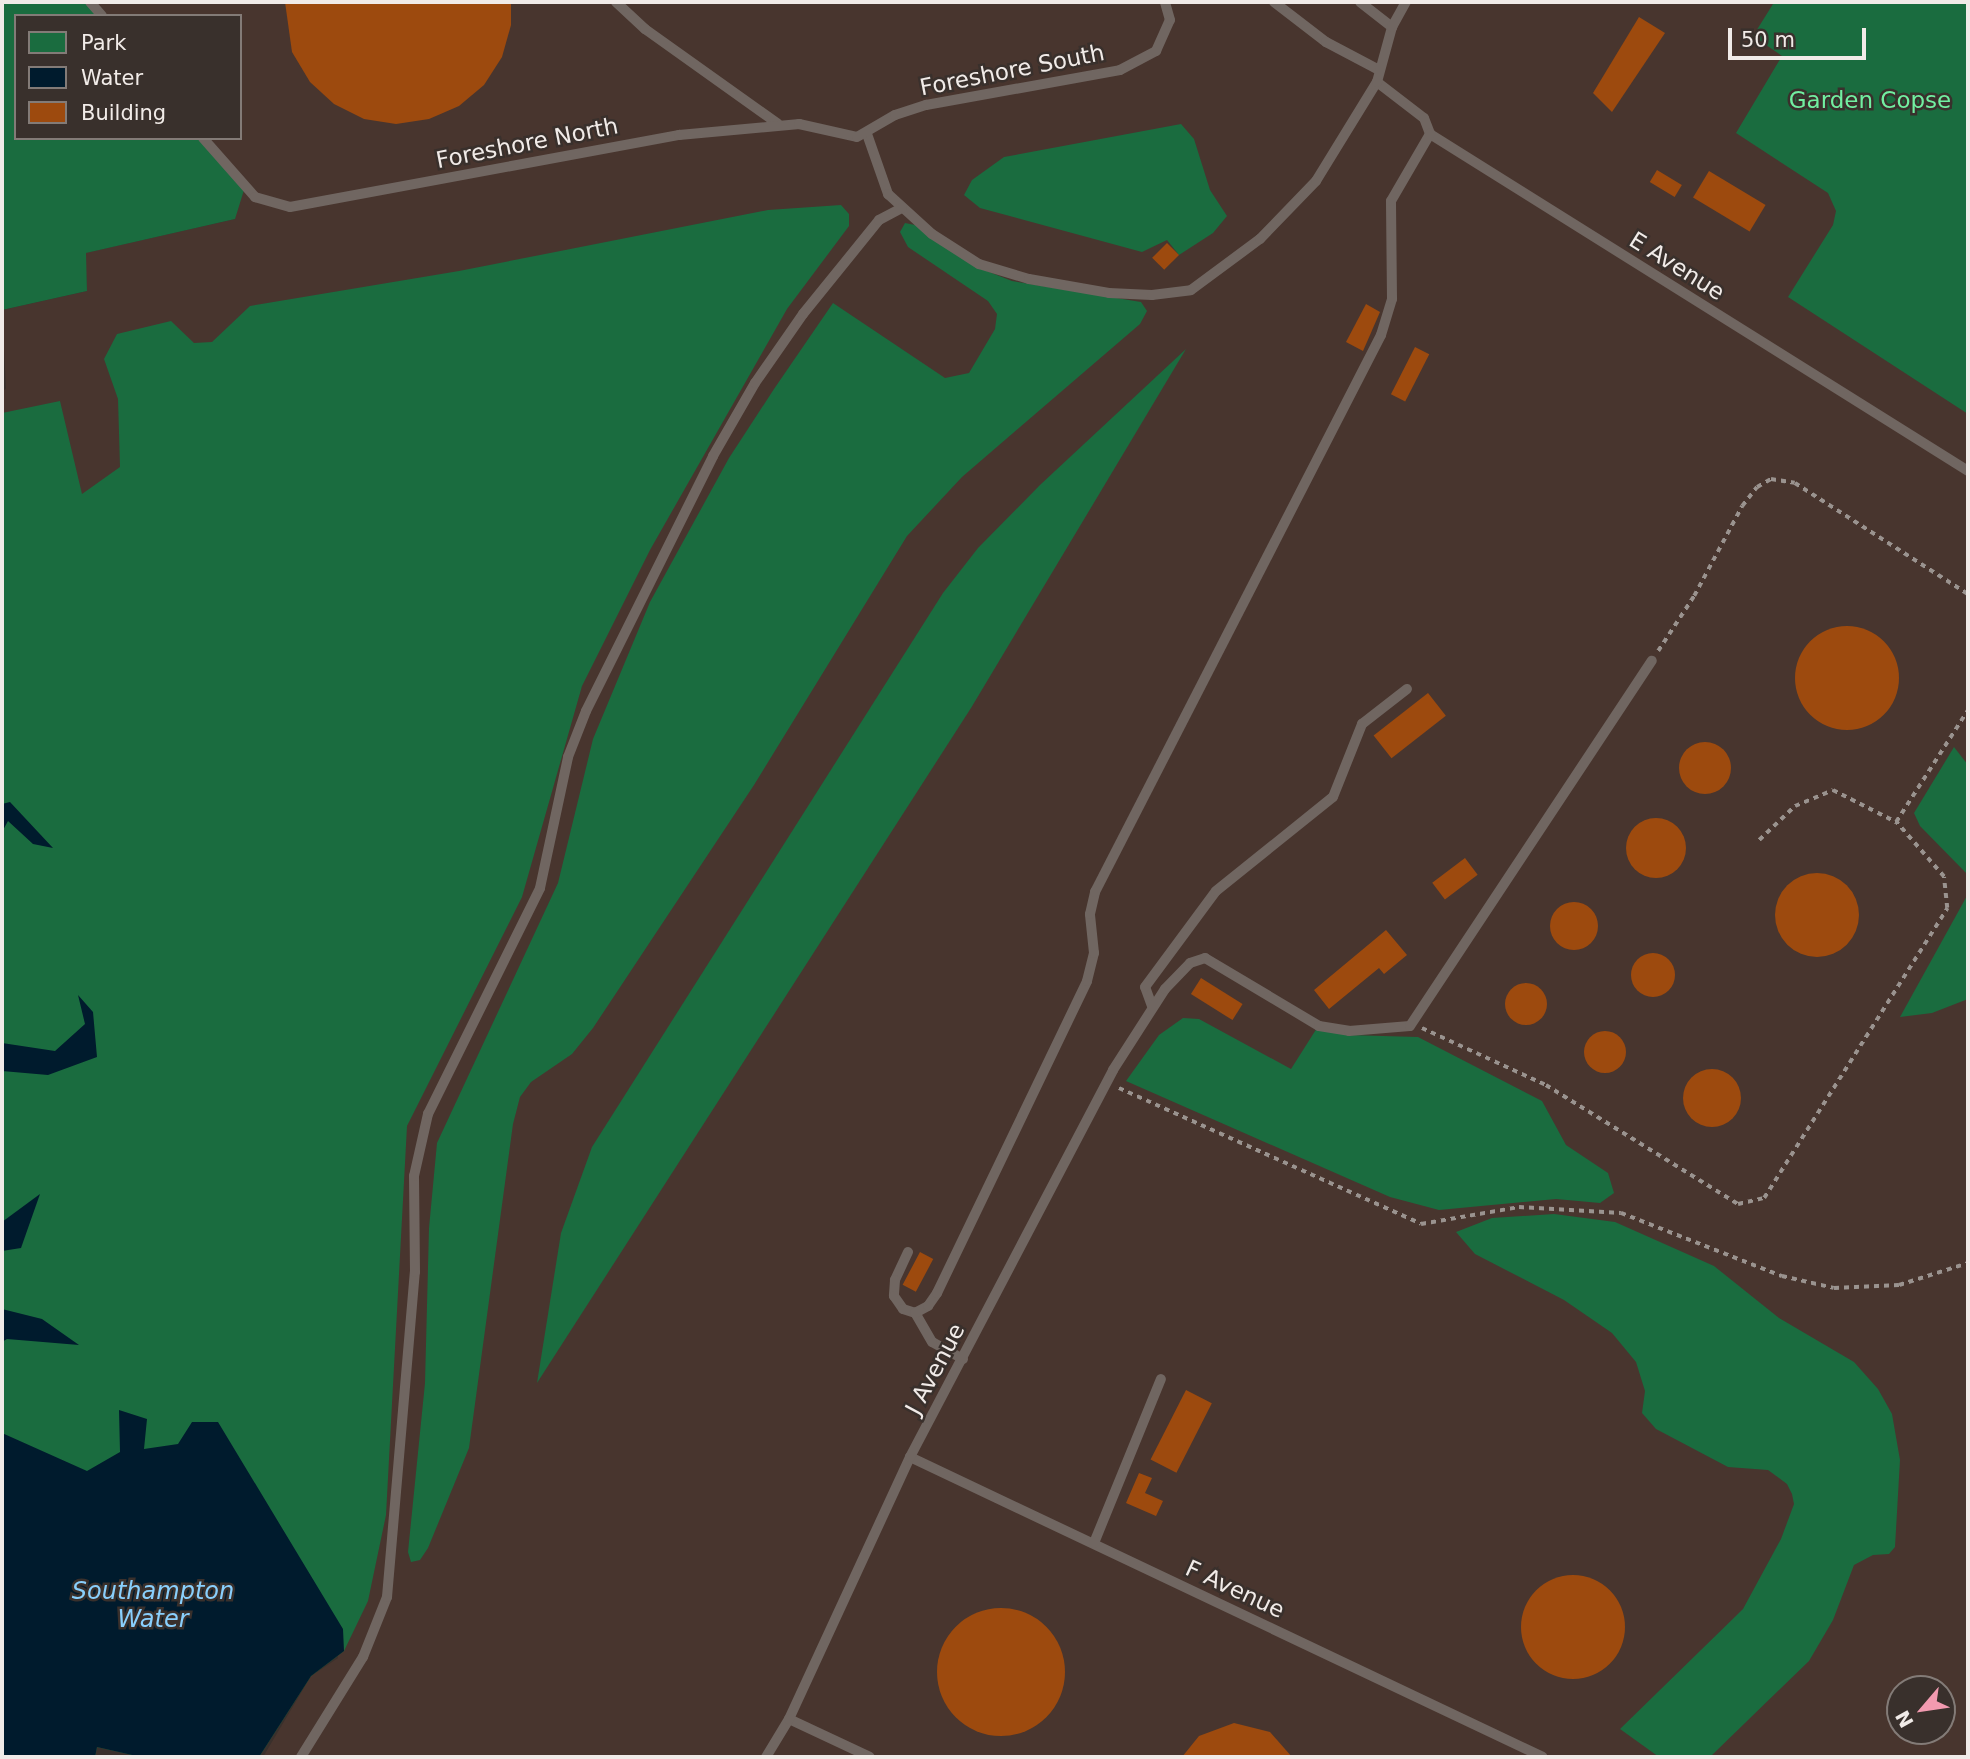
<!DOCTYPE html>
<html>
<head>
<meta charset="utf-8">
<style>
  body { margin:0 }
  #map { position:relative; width:1970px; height:1759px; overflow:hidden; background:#39302c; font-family:"DejaVu Sans",sans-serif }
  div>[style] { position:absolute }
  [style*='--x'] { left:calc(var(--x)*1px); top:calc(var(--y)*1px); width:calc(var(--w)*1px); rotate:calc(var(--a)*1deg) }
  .industrial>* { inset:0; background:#48352e }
  .green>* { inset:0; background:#1a6c3f }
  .water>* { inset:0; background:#001b2d }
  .building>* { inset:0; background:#9d4a0e; transform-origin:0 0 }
  .round { border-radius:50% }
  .path>* { height:3.5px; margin-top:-1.75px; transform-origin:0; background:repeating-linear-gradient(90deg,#9a938f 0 5px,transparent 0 10px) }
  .lane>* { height:10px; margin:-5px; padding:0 5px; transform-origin:5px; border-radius:5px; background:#706661 }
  span { translate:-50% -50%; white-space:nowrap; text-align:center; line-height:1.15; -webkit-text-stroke:5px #39302c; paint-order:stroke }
  .street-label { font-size:23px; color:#f1ebe8 }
  .park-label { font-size:23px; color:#71efa1 }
  .water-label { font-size:24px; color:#89cffc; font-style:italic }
  .frame { position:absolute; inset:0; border:4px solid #f1ebe8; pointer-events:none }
  .legend { position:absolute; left:14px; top:14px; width:228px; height:126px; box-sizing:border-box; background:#39302c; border:2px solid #837b77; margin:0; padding:9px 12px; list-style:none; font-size:21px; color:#f1ebe8 }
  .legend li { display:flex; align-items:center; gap:14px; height:35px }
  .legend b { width:35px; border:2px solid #837b77 }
  .north { position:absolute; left:1886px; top:1675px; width:70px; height:70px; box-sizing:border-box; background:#39302c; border:2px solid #837b77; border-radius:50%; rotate:241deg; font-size:19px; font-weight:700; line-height:28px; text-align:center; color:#f1ebe8 }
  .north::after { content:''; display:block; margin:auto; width:24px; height:32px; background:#f29ab0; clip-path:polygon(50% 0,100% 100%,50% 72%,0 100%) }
  .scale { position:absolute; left:1728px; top:28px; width:138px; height:32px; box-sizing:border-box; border:4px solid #f1ebe8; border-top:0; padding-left:9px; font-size:21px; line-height:24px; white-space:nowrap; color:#f1ebe8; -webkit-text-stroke:5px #39302c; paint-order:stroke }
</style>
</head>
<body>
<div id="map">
  <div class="industrial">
    <div style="clip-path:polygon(evenodd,89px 2px,1968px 2px,1968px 1757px,263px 1757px,311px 1676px,338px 1658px,2px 424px,2px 391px,6px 389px,2px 310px,87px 291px,85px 253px,235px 219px,202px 138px,240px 138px,240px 16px,101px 16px,89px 2px,1900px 1689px,1942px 1689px,1942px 1731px,1900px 1731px,1900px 1689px)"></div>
  </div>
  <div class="green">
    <div style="clip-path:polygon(2px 2px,89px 2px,101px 16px,16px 16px,16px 138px,202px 138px,244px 190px,235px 219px,86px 253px,87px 291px,2px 310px)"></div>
    <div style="clip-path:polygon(1769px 2px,1968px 2px,1968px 414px,1788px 297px,1833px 225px,1836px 211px,1828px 193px,1736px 133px,1782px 56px,1753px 36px,1773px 4px)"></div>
    <div style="clip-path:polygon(1181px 124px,1194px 139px,1210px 190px,1227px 216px,1213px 233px,1179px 255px,1167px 240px,1142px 252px,980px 208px,964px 195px,972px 180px,1004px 157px)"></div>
    <div style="clip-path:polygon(841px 205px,849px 214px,849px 226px,787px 309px,650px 550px,582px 686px,522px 897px,407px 1126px,386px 1515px,368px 1601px,344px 1651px,311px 1676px,259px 1757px,141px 1757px,97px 1747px,95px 1757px,2px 1757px,2px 413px,60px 401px,82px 494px,120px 467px,118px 399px,104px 359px,117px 334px,171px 321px,194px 343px,212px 342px,250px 306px,459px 271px,768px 210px)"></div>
    <div style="clip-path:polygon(905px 223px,915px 225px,979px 268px,1012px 281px,1141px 302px,1147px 311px,1140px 324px,962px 477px,907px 536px,754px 785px,593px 1028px,572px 1054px,531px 1082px,520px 1097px,513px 1124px,469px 1448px,428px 1548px,420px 1560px,411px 1562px,408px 1552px,425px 1383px,429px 1228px,437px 1143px,558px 883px,593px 739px,650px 602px,729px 458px,774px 389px,833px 303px,945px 378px,969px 373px,995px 329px,997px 314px,988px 301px,908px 247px,900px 232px)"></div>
    <div style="clip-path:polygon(1186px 349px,971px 708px,537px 1383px,561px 1233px,592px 1147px,943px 593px,978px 548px,1040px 485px)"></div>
    <div style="clip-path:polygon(1954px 747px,1968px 765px,1968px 875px,1920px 826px,1914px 813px)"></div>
    <div style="clip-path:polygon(1968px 894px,1968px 999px,1932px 1013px,1900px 1017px)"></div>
    <div style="clip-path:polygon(1183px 1018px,1199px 1019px,1291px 1069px,1317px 1028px,1347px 1035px,1418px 1037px,1542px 1101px,1566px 1145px,1608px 1173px,1614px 1193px,1600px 1203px,1556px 1199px,1439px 1210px,1390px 1197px,1126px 1081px,1159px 1035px)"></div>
    <div style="clip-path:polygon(1554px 1214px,1615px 1222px,1714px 1266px,1779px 1318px,1854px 1362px,1878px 1389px,1892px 1414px,1900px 1460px,1895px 1547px,1889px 1554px,1873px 1555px,1854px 1565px,1833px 1620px,1809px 1661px,1710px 1757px,1659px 1757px,1620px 1729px,1743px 1609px,1781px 1539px,1794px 1504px,1792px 1494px,1787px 1484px,1768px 1470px,1728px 1467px,1656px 1429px,1642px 1413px,1645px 1391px,1636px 1362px,1612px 1333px,1564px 1300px,1475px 1254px,1456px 1232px,1492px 1218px)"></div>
  </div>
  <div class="water">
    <div style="clip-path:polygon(10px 802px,53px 848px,33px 844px,8px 821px,2px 832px,2px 804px)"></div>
    <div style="clip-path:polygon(78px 995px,93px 1012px,97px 1057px,48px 1075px,2px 1071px,2px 1043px,55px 1051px,85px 1024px)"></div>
    <div style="clip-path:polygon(40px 1194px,21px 1248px,2px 1251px,2px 1222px)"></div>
    <div style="clip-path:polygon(2px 1309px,42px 1319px,79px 1345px,7px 1339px,2px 1342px)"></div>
    <div style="clip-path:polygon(119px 1410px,147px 1419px,144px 1449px,178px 1444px,192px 1422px,218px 1422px,343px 1629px,344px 1651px,311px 1676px,259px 1757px,141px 1757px,97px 1747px,95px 1757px,2px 1757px,2px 1433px,87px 1471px,120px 1452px)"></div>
  </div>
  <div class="building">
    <div style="clip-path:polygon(285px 2px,511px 2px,511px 25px,502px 57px,484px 85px,459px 106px,429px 119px,396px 124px,364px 119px,334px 104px,310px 82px,292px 52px)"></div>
    <div style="clip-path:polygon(1639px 17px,1665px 33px,1612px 112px,1593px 93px)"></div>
    <div style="left:1657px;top:170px;width:29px;height:14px;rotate:31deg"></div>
    <div style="left:1709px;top:171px;width:66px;height:31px;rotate:31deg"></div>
    <div style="left:1167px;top:243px;width:17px;height:21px;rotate:45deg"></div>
    <div style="clip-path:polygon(1366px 304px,1380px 312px,1363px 351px,1346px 342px)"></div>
    <div style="left:1415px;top:347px;width:16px;height:53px;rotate:27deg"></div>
    <div class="round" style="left:1795px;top:626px;width:104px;height:104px"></div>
    <div style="left:1428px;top:693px;width:29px;height:69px;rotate:52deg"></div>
    <div class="round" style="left:1679px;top:742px;width:52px;height:52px"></div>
    <div class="round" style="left:1626px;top:818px;width:60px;height:60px"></div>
    <div style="left:1465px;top:858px;width:21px;height:41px;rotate:53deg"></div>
    <div class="round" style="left:1775px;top:873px;width:84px;height:84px"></div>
    <div class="round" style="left:1550px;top:902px;width:48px;height:48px"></div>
    <div style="clip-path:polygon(1386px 930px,1407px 955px,1384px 974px,1379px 968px,1329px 1009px,1314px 990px)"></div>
    <div class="round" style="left:1631px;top:953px;width:44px;height:44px"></div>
    <div style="left:1201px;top:978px;width:49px;height:19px;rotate:32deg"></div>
    <div class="round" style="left:1505px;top:983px;width:42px;height:42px"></div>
    <div class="round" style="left:1584px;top:1031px;width:42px;height:42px"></div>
    <div class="round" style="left:1683px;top:1069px;width:58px;height:58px"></div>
    <div style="left:920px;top:1252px;width:15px;height:37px;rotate:28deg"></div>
    <div style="left:1186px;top:1390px;width:29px;height:78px;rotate:27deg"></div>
    <div style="clip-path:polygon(1139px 1473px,1152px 1478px,1145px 1493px,1163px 1501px,1156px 1516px,1126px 1503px)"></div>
    <div class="round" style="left:1521px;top:1575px;width:104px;height:104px"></div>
    <div class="round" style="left:937px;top:1608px;width:128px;height:128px"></div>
    <div style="clip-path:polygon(1234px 1723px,1270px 1732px,1292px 1757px,1182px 1757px,1199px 1736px)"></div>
  </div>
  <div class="path">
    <div style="--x:1658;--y:651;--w:66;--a:-56.8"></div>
    <div style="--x:1694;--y:596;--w:102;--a:-61.9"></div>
    <div style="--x:1742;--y:506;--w:24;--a:-52"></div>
    <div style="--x:1757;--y:487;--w:16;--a:-30"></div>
    <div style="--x:1771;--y:479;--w:24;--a:9"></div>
    <div style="--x:1795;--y:483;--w:206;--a:32.7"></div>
    <div style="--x:1759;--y:840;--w:50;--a:-43.4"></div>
    <div style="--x:1795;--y:806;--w:41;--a:-22.8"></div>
    <div style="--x:1833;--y:790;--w:71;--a:26.9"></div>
    <div style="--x:1422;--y:1028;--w:136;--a:24.7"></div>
    <div style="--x:1546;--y:1085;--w:226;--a:31.8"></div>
    <div style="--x:1738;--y:1204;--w:27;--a:-13"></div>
    <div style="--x:1764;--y:1198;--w:343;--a:-57.7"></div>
    <div style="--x:1947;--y:908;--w:31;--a:-96"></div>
    <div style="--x:1944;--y:877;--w:73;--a:-131.1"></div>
    <div style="--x:1896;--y:822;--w:133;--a:-57.3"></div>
    <div style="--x:1119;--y:1088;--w:331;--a:24.2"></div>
    <div style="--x:1421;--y:1224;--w:99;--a:-9.8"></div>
    <div style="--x:1519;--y:1207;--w:102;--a:3.4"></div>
    <div style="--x:1621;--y:1213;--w:173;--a:21.4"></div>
    <div style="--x:1782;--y:1276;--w:53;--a:13"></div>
    <div style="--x:1834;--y:1288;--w:65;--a:-2.6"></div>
    <div style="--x:1899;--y:1285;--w:72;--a:-17.7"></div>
  </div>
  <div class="lane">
    <div style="--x:90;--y:2;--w:18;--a:49"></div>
    <div style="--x:616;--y:2;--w:40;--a:43"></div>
    <div style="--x:645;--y:29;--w:163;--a:35.5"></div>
    <div style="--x:1274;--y:2;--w:66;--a:37.6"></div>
    <div style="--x:1326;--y:42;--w:60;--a:27.8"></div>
    <div style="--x:1360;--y:2;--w:41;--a:38"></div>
    <div style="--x:1377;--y:82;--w:59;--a:37.5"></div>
    <div style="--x:1424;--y:118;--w:17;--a:69"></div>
    <div style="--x:1430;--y:134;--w:635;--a:32.06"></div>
    <div style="--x:867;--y:134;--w:64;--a:70.7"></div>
    <div style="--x:888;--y:194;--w:59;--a:42.3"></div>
    <div style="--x:932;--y:234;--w:56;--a:32.6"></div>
    <div style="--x:979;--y:264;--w:52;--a:16.7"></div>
    <div style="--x:1029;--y:279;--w:81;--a:9.9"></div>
    <div style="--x:1109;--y:293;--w:43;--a:2.7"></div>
    <div style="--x:1152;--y:295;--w:39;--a:-7"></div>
    <div style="--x:1191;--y:290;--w:86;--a:-36.5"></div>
    <div style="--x:1260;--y:239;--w:81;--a:-46"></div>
    <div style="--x:1316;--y:181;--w:116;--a:-58.4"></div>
    <div style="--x:1377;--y:82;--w:57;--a:-74.7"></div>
    <div style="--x:1392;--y:27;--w:29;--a:-61"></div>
    <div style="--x:203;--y:138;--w:79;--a:48.6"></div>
    <div style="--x:255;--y:197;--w:36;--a:16"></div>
    <div style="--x:290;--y:207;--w:396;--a:-10.5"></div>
    <div style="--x:679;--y:135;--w:121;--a:-5.2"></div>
    <div style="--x:799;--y:124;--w:59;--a:12.6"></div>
    <div style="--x:857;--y:137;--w:44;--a:-30.1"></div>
    <div style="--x:895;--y:115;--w:33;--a:-18"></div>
    <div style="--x:926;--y:105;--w:197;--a:-10.2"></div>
    <div style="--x:1120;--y:70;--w:41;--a:-27.8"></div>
    <div style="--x:1156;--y:51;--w:34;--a:-66"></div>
    <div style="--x:1170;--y:20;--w:19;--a:-106"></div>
    <div style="--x:1152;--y:1006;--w:20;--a:-110"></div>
    <div style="--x:1145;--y:987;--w:119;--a:-53.5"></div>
    <div style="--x:1216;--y:891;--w:150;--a:-38.8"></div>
    <div style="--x:1333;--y:797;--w:79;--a:-68.3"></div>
    <div style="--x:1362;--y:724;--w:57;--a:-37.9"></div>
    <div style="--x:908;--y:1252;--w:31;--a:115"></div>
    <div style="--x:895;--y:1280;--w:16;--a:94"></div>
    <div style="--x:894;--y:1296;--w:16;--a:55"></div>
    <div style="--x:903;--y:1309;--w:13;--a:18"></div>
    <div style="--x:963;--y:1359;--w:35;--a:-151"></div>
    <div style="--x:932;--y:1342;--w:34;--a:-120"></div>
    <div style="--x:915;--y:1313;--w:15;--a:-28"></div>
    <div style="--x:928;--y:1306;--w:16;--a:-55"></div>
    <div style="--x:937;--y:1293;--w:346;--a:-64.3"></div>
    <div style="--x:1087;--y:981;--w:29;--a:-76"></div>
    <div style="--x:1094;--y:953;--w:39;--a:-96"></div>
    <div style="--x:1090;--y:914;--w:23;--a:-77"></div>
    <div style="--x:1095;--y:892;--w:626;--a:-62.82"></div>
    <div style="--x:1381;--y:335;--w:38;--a:-73"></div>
    <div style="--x:1392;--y:299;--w:98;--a:-90.6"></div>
    <div style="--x:1391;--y:201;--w:78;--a:-59.8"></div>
    <div style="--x:910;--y:1457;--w:700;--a:25.36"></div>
    <div style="--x:1094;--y:1543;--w:177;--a:-67.8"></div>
    <div style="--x:789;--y:1719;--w:89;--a:25.1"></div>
    <div style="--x:301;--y:1757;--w:118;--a:-58.2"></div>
    <div style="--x:363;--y:1657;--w:65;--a:-68.2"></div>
    <div style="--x:387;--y:1597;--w:326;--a:-85.1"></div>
    <div style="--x:415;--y:1272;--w:96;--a:-90.6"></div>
    <div style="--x:414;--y:1176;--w:64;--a:-77.3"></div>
    <div style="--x:428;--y:1114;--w:252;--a:-63.6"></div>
    <div style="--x:540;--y:888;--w:134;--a:-77.9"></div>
    <div style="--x:568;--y:757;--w:49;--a:-68.6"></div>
    <div style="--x:586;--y:711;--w:285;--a:-63.5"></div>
    <div style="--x:713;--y:456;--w:84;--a:-60.1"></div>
    <div style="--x:755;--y:383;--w:84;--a:-55.2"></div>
    <div style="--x:803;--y:314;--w:121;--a:-51"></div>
    <div style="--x:879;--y:220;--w:26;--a:-28"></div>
    <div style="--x:766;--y:1757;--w:44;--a:-58.8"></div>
    <div style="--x:789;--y:1719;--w:289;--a:-65.2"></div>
    <div style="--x:910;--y:1457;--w:437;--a:-62.3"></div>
    <div style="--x:1113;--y:1070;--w:96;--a:-57.3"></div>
    <div style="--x:1165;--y:989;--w:36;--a:-46"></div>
    <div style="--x:1190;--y:963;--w:16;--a:-18"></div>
    <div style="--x:1205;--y:958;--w:133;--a:30.8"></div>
    <div style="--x:1319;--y:1026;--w:30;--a:9"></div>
    <div style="--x:1349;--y:1031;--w:61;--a:-4.7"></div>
    <div style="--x:1410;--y:1026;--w:438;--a:-56.5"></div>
  </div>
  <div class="street-label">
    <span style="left:1012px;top:70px;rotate:-11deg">Foreshore South</span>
    <span style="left:527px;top:143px;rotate:-11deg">Foreshore North</span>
    <span style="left:1677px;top:266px;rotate:32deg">E Avenue</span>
    <span style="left:935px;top:1369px;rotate:-62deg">J Avenue</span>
    <span style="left:1235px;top:1589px;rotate:25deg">F Avenue</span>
  </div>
  <div class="park-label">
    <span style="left:1870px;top:100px">Garden Copse</span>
  </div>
  <div class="water-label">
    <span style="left:153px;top:1606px">Southampton<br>Water</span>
  </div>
  <div class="frame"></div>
  <ul class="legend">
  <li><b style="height:19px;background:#1a6c3f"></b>Park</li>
  <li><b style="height:19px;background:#001b2d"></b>Water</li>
  <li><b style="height:19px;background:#9d4a0e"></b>Building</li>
  </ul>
  <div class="north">N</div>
  <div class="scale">50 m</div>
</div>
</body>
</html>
